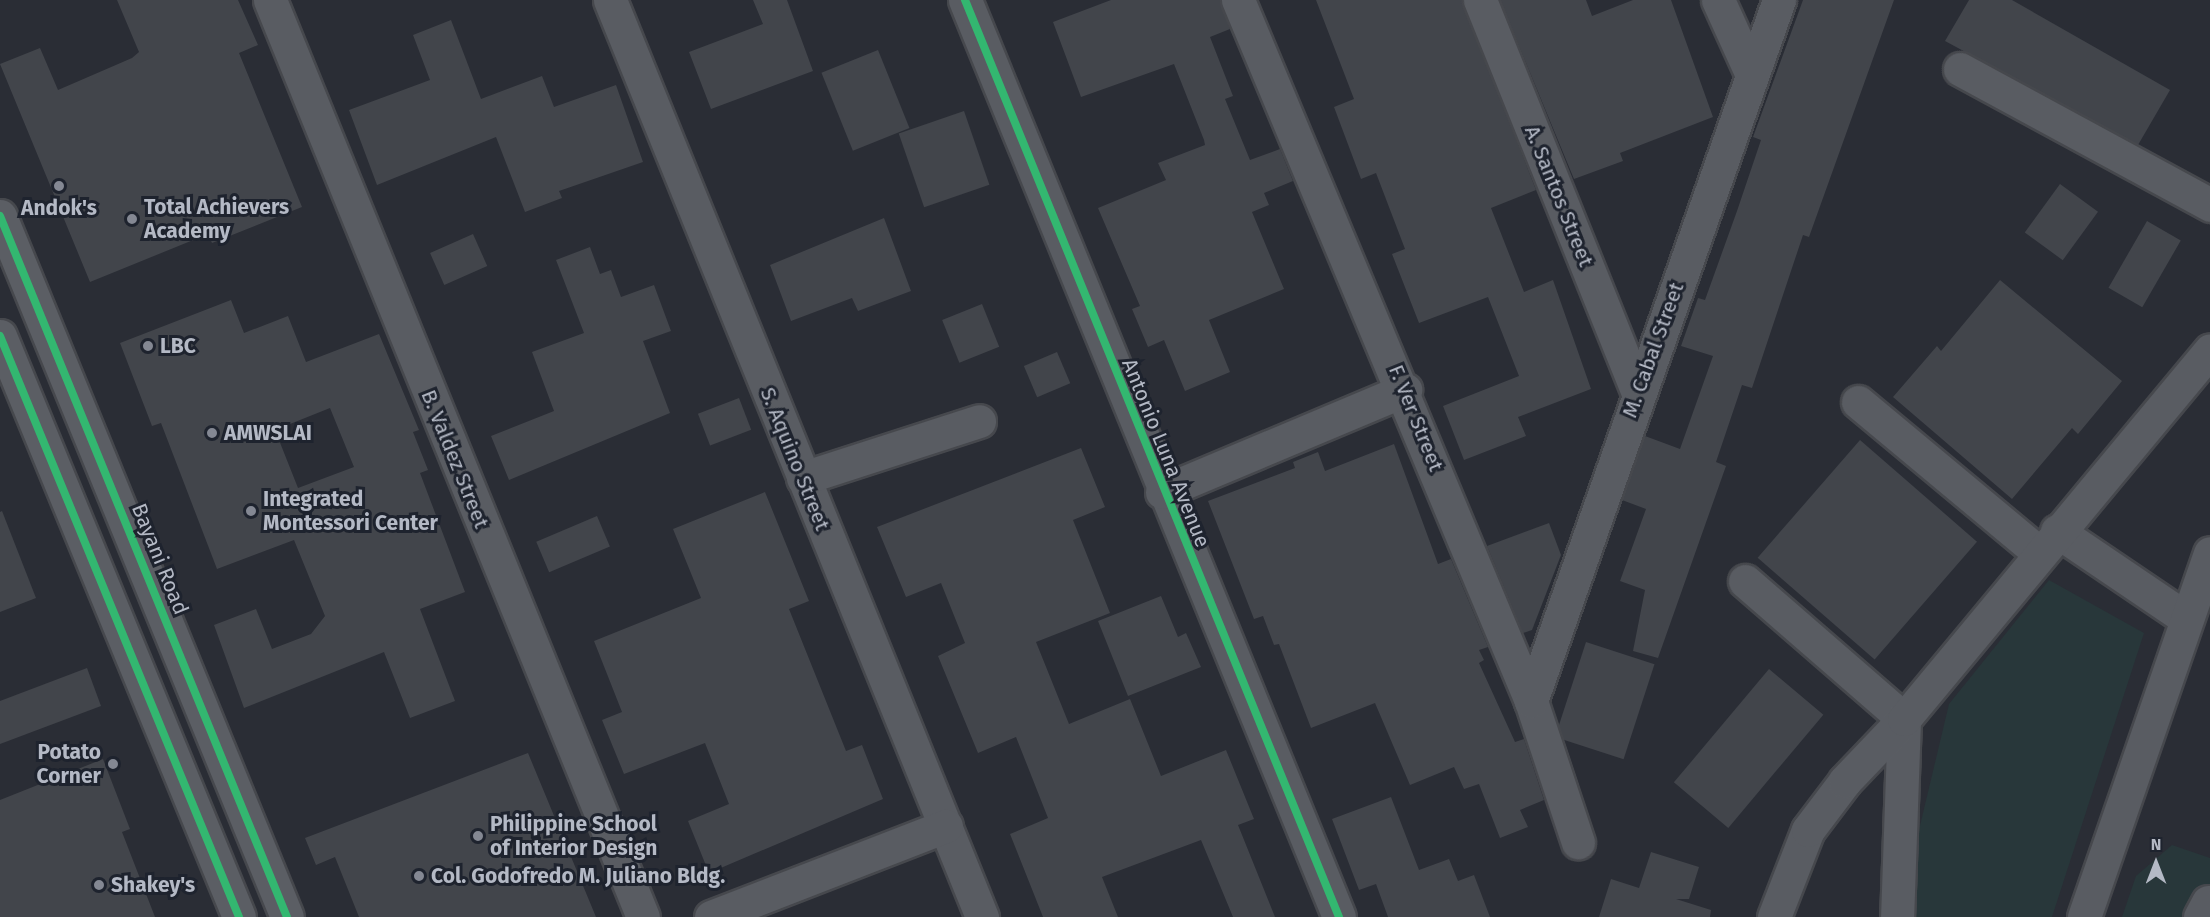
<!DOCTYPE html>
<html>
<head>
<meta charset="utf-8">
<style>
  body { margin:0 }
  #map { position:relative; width:2210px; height:917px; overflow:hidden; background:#2a2d35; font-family:"Fira Sans",sans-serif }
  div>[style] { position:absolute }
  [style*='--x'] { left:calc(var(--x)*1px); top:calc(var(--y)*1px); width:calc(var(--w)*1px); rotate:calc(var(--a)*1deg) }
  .green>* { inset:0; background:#28373a }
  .building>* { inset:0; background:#42454b; transform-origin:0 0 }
  .roads { filter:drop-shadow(2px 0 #46484d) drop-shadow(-2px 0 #46484d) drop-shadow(0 2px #46484d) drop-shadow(0 -2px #46484d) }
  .minor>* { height:33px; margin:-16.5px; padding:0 16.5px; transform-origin:16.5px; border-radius:16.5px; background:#595c62 }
  .major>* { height:33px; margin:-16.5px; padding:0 16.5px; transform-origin:16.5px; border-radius:16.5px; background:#5b5e64 }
  .cycleway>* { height:8px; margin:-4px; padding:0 4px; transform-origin:4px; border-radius:4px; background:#33b770 }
  .dots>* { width:16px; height:16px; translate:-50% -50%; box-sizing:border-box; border:3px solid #1e232e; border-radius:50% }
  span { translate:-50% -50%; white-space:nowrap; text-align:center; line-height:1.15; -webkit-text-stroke:6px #1e232e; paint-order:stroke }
  .street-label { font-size:21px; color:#b4b9c5 }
  .poi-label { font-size:21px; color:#b4b9c5; font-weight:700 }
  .left { translate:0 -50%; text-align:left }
  .right { translate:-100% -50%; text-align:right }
  .north { position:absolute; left:2126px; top:833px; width:60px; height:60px; -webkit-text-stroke:4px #1e232e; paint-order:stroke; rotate:0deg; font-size:16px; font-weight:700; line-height:24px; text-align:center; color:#b4b9c5 }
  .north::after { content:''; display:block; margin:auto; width:21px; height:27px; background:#b4b9c5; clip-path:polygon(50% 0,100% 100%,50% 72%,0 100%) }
</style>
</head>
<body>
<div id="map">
  <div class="green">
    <div style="clip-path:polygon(2049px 580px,2144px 633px,2052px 917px,1916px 917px,1918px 834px,1949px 704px)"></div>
    <div style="clip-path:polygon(2172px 845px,2210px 858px,2210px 917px,2122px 917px,2136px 876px)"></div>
  </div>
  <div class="building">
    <div style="clip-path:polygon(117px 0,238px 0,258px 45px,239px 53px,302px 207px,212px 243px,208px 234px,90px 282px,0 64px,40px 48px,58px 90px,132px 58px,139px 52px)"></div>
    <div style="clip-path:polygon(753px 0,787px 0,813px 71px,711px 109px,689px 52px,763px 24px)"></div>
    <div style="clip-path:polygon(1111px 0,1220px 0,1230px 29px,1210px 37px,1233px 96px,1225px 99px,1250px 160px,1280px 149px,1293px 181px,1264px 193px,1269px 205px,1252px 212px,1284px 289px,1209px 320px,1230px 372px,1185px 391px,1164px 340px,1148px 347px,1132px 309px,1140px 306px,1098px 208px,1166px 180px,1158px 163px,1205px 145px,1204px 140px,1174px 64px,1081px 97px,1053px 22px)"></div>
    <div style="clip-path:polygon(1316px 0,1462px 0,1536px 190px,1491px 208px,1524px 292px,1553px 280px,1591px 389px,1518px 417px,1526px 436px,1464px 460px,1443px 406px,1519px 376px,1488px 297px,1419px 323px,1392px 254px,1405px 249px,1376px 173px,1361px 179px,1334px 107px,1354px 99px)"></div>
    <div style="clip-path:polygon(1500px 0,1586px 0,1592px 16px,1633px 0,1671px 0,1713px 117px,1620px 153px,1623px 161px,1574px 179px)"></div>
    <div style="clip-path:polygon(1803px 0,1894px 0,1809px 237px,1803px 235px,1752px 388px,1742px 385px,1716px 462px,1726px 466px,1658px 658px,1633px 651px,1645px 590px,1620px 581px,1646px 509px,1622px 500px,1645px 436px,1680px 449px,1713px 356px,1681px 346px,1698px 298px,1705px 300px,1737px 211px,1761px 140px,1753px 137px)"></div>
    <div style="clip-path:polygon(1969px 0,2012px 0,2170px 90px,2138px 145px,1945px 41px)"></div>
    <div style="clip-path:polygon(451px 20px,481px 99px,542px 76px,554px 107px,616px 85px,643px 162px,559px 191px,562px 198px,525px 212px,496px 137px,377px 185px,349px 110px,430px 80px,413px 35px)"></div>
    <div style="left:878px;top:50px;width:84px;height:61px;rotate:68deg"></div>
    <div style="left:964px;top:111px;width:78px;height:69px;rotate:71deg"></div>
    <div style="left:2060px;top:184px;width:47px;height:60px;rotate:36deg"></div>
    <div style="clip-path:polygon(884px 218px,911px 291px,858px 311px,852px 298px,791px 321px,770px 265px)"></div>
    <div style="left:2147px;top:221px;width:39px;height:77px;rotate:30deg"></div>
    <div style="left:473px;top:234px;width:35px;height:47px;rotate:66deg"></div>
    <div style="clip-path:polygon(590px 247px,600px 274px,611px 270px,621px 297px,654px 285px,671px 331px,643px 341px,670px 413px,509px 480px,491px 436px,554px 411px,532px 352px,584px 333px,556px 260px)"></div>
    <div style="clip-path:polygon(2000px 280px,2122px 381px,2078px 434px,2072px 428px,2012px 499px,1893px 397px,1937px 346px,1941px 351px)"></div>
    <div style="clip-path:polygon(evenodd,231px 300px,244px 333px,288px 316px,306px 362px,379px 334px,419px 430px,413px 432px,428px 470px,420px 473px,465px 592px,420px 609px,455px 701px,410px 718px,384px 652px,244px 708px,214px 625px,256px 609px,272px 649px,311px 634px,325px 616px,294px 540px,217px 569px,161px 423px,152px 426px,120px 343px,231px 300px,330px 408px,354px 467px,298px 488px,275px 430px,330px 408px)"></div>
    <div style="left:982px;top:304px;width:46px;height:43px;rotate:68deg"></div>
    <div style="left:1057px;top:352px;width:34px;height:36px;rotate:67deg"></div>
    <div style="left:739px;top:398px;width:34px;height:44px;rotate:69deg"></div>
    <div style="left:1860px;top:440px;width:155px;height:156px;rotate:41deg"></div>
    <div style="clip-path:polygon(1394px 444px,1438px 564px,1451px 559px,1488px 647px,1479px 650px,1484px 660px,1479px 663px,1515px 742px,1524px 739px,1544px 800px,1520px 810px,1528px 827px,1500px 838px,1479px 784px,1464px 789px,1454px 767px,1410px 785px,1375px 703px,1311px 728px,1279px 644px,1274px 645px,1263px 616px,1254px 619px,1208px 501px,1295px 468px,1293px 462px,1318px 452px,1325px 471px)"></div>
    <div style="clip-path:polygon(1081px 448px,1105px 507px,1073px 520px,1110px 613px,1036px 642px,1069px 724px,1130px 699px,1161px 776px,1226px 750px,1254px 819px,1238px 825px,1275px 917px,1233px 917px,1201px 840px,1102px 877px,1118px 917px,1043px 917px,1010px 834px,1048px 818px,1016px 737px,978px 753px,938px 656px,965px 643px,941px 583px,906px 597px,877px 527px)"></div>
    <div style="clip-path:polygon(765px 492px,809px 601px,789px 609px,846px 751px,862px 745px,883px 799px,709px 873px,688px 821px,729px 804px,705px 743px,624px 774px,602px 720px,622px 712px,594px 641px,701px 598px,673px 529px)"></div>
    <div style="clip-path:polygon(2px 511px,36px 598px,0 612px,0 512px)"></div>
    <div style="left:597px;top:516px;width:33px;height:66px;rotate:67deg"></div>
    <div style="clip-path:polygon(1549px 523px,1561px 555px,1532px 630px,1523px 633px,1487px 546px)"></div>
    <div style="clip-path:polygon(1161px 596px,1178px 637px,1186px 633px,1201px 667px,1128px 696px,1098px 621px)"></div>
    <div style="left:1586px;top:642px;width:72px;height:100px;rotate:18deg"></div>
    <div style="clip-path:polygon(87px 668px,101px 706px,0 744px,0 701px)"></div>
    <div style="left:1769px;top:669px;width:71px;height:148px;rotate:40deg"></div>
    <div style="clip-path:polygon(528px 753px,596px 917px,359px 917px,335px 857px,316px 865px,305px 838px)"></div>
    <div style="clip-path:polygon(103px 759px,130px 829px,122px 832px,155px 917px,0 917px,0 800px)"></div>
    <div style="clip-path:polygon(1391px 797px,1419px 870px,1449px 859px,1458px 881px,1474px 875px,1490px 917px,1388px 917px,1376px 884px,1359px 890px,1332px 819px)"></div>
    <div style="clip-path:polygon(1651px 852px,1699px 867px,1689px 899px,1676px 899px,1711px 910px,1710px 917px,1599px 917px,1611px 879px,1639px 888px)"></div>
  </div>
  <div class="roads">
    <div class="minor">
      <div style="--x:270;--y:0;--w:990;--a:67.87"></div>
      <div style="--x:610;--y:0;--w:990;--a:67.92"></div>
      <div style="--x:965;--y:0;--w:990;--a:67.81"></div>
      <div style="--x:1238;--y:0;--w:760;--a:67.32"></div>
      <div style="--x:1531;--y:701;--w:149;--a:71.6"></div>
      <div style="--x:1480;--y:0;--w:421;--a:68.1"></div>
      <div style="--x:1718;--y:0;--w:82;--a:65.6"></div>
      <div style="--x:1960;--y:69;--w:285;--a:28.5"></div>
      <div style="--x:1858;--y:402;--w:236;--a:39.8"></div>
      <div style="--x:803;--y:478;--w:185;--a:-17.9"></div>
      <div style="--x:1162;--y:492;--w:264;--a:-22.8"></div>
      <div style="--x:2057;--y:531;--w:153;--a:34.1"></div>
      <div style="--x:1745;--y:581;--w:211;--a:41"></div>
      <div style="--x:1904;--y:719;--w:198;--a:92"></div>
      <div style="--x:1531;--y:701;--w:744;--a:-70.52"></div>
      <div style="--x:711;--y:917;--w:252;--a:-21.2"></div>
      <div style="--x:1774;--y:917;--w:93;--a:-68.7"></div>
      <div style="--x:1808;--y:830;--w:61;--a:-52.9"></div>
      <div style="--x:1845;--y:781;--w:86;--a:-46.4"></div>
      <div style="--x:1904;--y:719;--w:479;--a:-50.3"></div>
      <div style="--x:2084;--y:917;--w:385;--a:-70.9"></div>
      <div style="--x:2200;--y:917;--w:17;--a:-62"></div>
    </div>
    <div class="major">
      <div style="--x:0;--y:216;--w:757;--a:67.74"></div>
      <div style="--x:0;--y:336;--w:628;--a:67.64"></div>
    </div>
  </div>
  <div class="cycleway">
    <div style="--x:965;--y:0;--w:990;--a:67.81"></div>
    <div style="--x:0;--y:216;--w:757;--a:67.74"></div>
    <div style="--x:0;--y:336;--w:628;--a:67.64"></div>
  </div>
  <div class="dots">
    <div style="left:59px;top:186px;background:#848893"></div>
    <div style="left:132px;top:219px;background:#848893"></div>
    <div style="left:148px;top:346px;background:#848893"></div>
    <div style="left:212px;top:433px;background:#848893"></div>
    <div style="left:251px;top:511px;background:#848893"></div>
    <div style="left:113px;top:764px;background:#848893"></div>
    <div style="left:478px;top:836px;background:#848893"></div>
    <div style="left:419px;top:876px;background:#848893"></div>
    <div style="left:99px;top:885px;background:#848893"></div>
  </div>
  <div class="street-label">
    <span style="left:1559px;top:196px;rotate:68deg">A. Santos Street</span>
    <span style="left:1653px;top:350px;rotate:-70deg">M. Cabal Street</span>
    <span style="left:1416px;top:418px;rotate:68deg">F. Ver Street</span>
    <span style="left:1166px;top:453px;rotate:68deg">Antonio Luna Avenue</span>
    <span style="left:455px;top:459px;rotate:68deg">B. Valdez Street</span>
    <span style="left:795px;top:459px;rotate:68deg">S. Aquino Street</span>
    <span style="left:160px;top:559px;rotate:68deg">Bayani Road</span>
  </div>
  <div class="poi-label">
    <span class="left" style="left:144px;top:219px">Total Achievers<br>Academy</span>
    <span style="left:59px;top:208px">Andok's</span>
    <span class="left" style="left:160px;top:346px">LBC</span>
    <span class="left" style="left:224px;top:433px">AMWSLAI</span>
    <span class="left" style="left:263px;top:511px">Integrated<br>Montessori Center</span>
    <span class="right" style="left:101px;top:764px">Potato<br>Corner</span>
    <span class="left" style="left:490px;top:836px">Philippine School<br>of Interior Design</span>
    <span class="left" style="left:431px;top:876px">Col. Godofredo M. Juliano Bldg.</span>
    <span class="left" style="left:111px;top:885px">Shakey's</span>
  </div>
  <div class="north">N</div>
</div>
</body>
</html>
